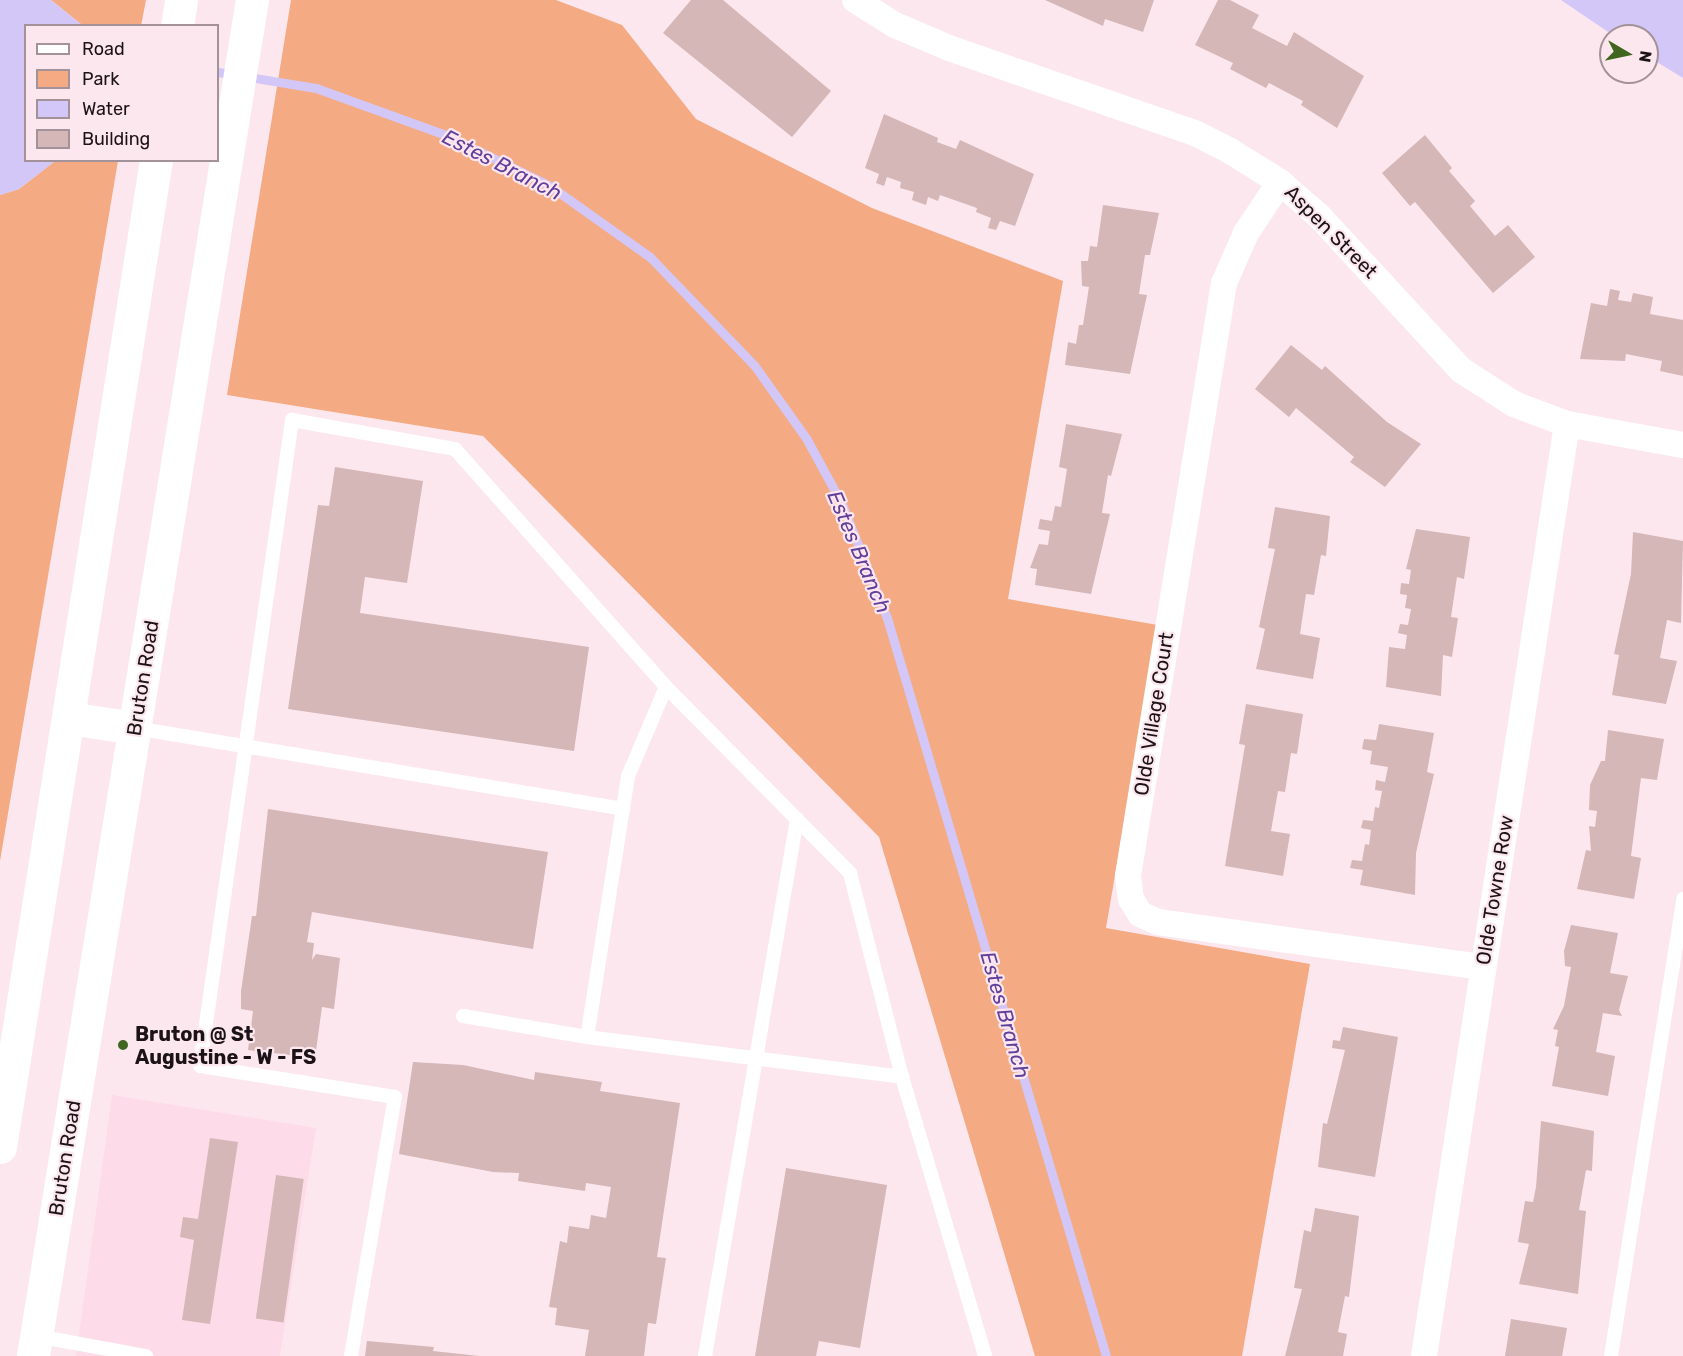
<!DOCTYPE html>
<html>
<head>
<meta charset="utf-8">
<style>
  body { margin:0 }
  #map { position:relative; width:1683px; height:1356px; overflow:hidden; background:#fde7ef; font-family:Rubik,sans-serif }
  div>[style] { position:absolute }
  [style*='--x'] { left:calc(var(--x)*1px); top:calc(var(--y)*1px); width:calc(var(--w)*1px); rotate:calc(var(--a)*1deg) }
  .built>* { inset:0; background:#fedbe8 }
  .green>* { inset:0; background:#f4ab84 }
  .water>* { inset:0; background:#d3c7f7 }
  .stream>* { height:9px; margin:-4.5px; padding:0 4.5px; transform-origin:4.5px; border-radius:4.5px; background:#d3c7f7 }
  .building>* { inset:0; background:#d4b7b6; transform-origin:0 0 }
  .service>* { height:14px; margin:-7px; padding:0 7px; transform-origin:7px; border-radius:7px; background:#fff }
  .minor>* { height:26px; margin:-13px; padding:0 13px; transform-origin:13px; border-radius:13px; background:#fff }
  .secondary>* { height:33px; margin:-16.5px; padding:0 16.5px; transform-origin:16.5px; border-radius:16.5px; background:#fff }
  .dots>* { width:16px; height:16px; translate:-50% -50%; box-sizing:border-box; border:3px solid #fde7ef; border-radius:50% }
  span { translate:-50% -50%; white-space:nowrap; text-align:center; line-height:1.15; -webkit-text-stroke:4.5px #fde7ef; paint-order:stroke }
  .street-label { font-size:20px; color:#1c1317 }
  .poi-label { font-size:20px; color:#1c1317; font-weight:700 }
  .left { translate:0 -50%; text-align:left }
  .water-label { font-size:21px; color:#61409b; font-style:italic }
  .legend { position:absolute; left:24px; top:24px; width:195px; height:138px; box-sizing:border-box; background:#fde7ef; border:2px solid #a39299; margin:0; padding:8px 10px; list-style:none; font-size:18px; color:#1c1317 }
  .legend li { display:flex; align-items:center; gap:12px; height:30px }
  .legend b { width:30px; border:2px solid #a39299 }
  .north { position:absolute; left:1599px; top:24px; width:60px; height:60px; box-sizing:border-box; background:#fde7ef; border:2px solid #a39299; border-radius:50%; rotate:99deg; font-size:16px; font-weight:700; line-height:24px; text-align:center; color:#1c1317 }
  .north::after { content:''; display:block; margin:auto; width:21px; height:27px; background:#3f651f; clip-path:polygon(50% 0,100% 100%,50% 72%,0 100%) }
</style>
</head>
<body>
<div id="map">
  <div class="built">
    <div style="clip-path:polygon(112px 1095px,316px 1128px,280px 1356px,76px 1356px)"></div>
  </div>
  <div class="green">
    <div style="clip-path:polygon(51px 0,146px 0,141px 26px,82px 25px)"></div>
    <div style="clip-path:polygon(291px 0,556px 0,622px 25px,696px 119px,872px 208px,1063px 281px,1008px 599px,1158px 625px,1106px 928px,1310px 964px,1242px 1356px,1035px 1356px,879px 837px,483px 436px,227px 395px)"></div>
    <div style="clip-path:polygon(55px 161px,118px 161px,0 861px,0 195px,19px 189px)"></div>
  </div>
  <div class="water">
    <div style="clip-path:polygon(0 0,51px 0,82px 25px,26px 26px,26px 160px,55px 161px,19px 189px,0 195px)"></div>
    <div style="clip-path:polygon(1561px 0,1683px 0,1683px 78px,1647px 56px,1647px 36px,1614px 36px)"></div>
  </div>
  <div class="stream">
    <div style="--x:218;--y:72;--w:99;--a:9.3"></div>
    <div style="--x:316;--y:88;--w:138;--a:19.9"></div>
    <div style="--x:446;--y:135;--w:116;--a:26.1"></div>
    <div style="--x:550;--y:186;--w:123;--a:35.4"></div>
    <div style="--x:650;--y:257;--w:150;--a:46.1"></div>
    <div style="--x:754;--y:365;--w:90;--a:54.5"></div>
    <div style="--x:806;--y:438;--w:75;--a:61.4"></div>
    <div style="--x:842;--y:504;--w:123;--a:68.5"></div>
    <div style="--x:887;--y:618;--w:770;--a:73.47"></div>
  </div>
  <div class="building">
    <div style="clip-path:polygon(691px 0,723px 0,831px 91px,792px 137px,663px 33px)"></div>
    <div style="clip-path:polygon(1045px 0,1154px 0,1143px 32px,1105px 19px,1103px 26px)"></div>
    <div style="clip-path:polygon(1218px 0,1230px 0,1259px 15px,1252px 28px,1287px 46px,1294px 32px,1364px 76px,1337px 128px,1301px 105px,1303px 101px,1269px 83px,1266px 88px,1230px 69px,1233px 63px,1195px 45px)"></div>
    <div style="clip-path:polygon(884px 114px,938px 138px,937px 142px,956px 149px,960px 140px,1034px 174px,1015px 226px,1000px 221px,996px 230px,988px 228px,991px 218px,976px 212px,977px 208px,940px 195px,938px 201px,928px 197px,926px 205px,912px 200px,914px 192px,900px 188px,901px 182px,887px 177px,884px 186px,876px 183px,879px 174px,865px 168px)"></div>
    <div style="clip-path:polygon(1425px 135px,1452px 168px,1449px 171px,1475px 201px,1470px 206px,1495px 236px,1508px 225px,1535px 257px,1493px 293px,1415px 202px,1410px 206px,1382px 173px)"></div>
    <div style="clip-path:polygon(1103px 205px,1159px 213px,1150px 255px,1145px 255px,1139px 294px,1147px 295px,1130px 374px,1065px 365px,1068px 342px,1076px 344px,1079px 325px,1083px 325px,1089px 287px,1082px 286px,1081px 261px,1088px 261px,1090px 246px,1097px 247px)"></div>
    <div style="clip-path:polygon(1610px 289px,1620px 291px,1618px 300px,1631px 302px,1633px 293px,1653px 297px,1650px 314px,1683px 320px,1683px 376px,1660px 371px,1662px 361px,1626px 354px,1625px 361px,1580px 359px,1591px 303px,1607px 306px)"></div>
    <div style="clip-path:polygon(1291px 345px,1322px 370px,1325px 366px,1387px 422px,1421px 444px,1385px 487px,1350px 462px,1354px 457px,1296px 408px,1289px 417px,1255px 389px)"></div>
    <div style="clip-path:polygon(1066px 424px,1122px 434px,1111px 476px,1108px 475px,1102px 513px,1110px 514px,1091px 594px,1035px 585px,1037px 569px,1030px 568px,1039px 544px,1048px 545px,1050px 531px,1038px 529px,1040px 519px,1052px 521px,1055px 506px,1061px 507px,1067px 469px,1059px 467px)"></div>
    <div style="clip-path:polygon(335px 467px,423px 481px,407px 583px,365px 577px,360px 613px,589px 647px,574px 751px,288px 709px,318px 505px,329px 506px)"></div>
    <div style="clip-path:polygon(1275px 507px,1330px 516px,1326px 556px,1321px 555px,1314px 595px,1306px 594px,1300px 634px,1320px 638px,1313px 679px,1256px 669px,1265px 629px,1259px 627px,1275px 549px,1268px 548px)"></div>
    <div style="clip-path:polygon(1416px 529px,1470px 537px,1464px 579px,1457px 577px,1451px 617px,1458px 618px,1452px 657px,1443px 655px,1441px 696px,1386px 687px,1389px 647px,1405px 649px,1407px 635px,1398px 633px,1400px 624px,1408px 625px,1411px 609px,1405px 608px,1407px 595px,1400px 594px,1401px 583px,1409px 584px,1411px 570px,1406px 569px)"></div>
    <div style="clip-path:polygon(1633px 532px,1683px 541px,1681px 623px,1667px 620px,1660px 658px,1677px 661px,1666px 704px,1612px 695px,1619px 655px,1614px 654px,1631px 574px)"></div>
    <div style="clip-path:polygon(1246px 704px,1303px 714px,1297px 754px,1291px 753px,1285px 792px,1278px 791px,1271px 831px,1290px 834px,1283px 876px,1225px 866px,1245px 745px,1239px 744px)"></div>
    <div style="clip-path:polygon(1379px 724px,1434px 733px,1427px 772px,1434px 774px,1416px 853px,1415px 895px,1360px 885px,1363px 870px,1350px 868px,1352px 860px,1362px 861px,1365px 844px,1369px 845px,1371px 830px,1361px 828px,1363px 820px,1373px 821px,1375px 807px,1379px 808px,1382px 791px,1375px 790px,1376px 780px,1385px 782px,1388px 767px,1370px 764px,1372px 751px,1362px 749px,1364px 739px,1376px 740px)"></div>
    <div style="clip-path:polygon(1608px 730px,1664px 739px,1657px 780px,1641px 778px,1631px 856px,1641px 858px,1634px 899px,1577px 889px,1586px 850px,1591px 851px,1589px 826px,1595px 827px,1597px 811px,1589px 810px,1590px 785px,1601px 761px,1605px 761px)"></div>
    <div style="clip-path:polygon(268px 809px,548px 852px,533px 949px,312px 912px,307px 942px,314px 943px,312px 960px,316px 954px,340px 958px,334px 1009px,322px 1007px,315px 1058px,248px 1050px,253px 1011px,241px 1009px,241px 991px,252px 916px,256px 916px)"></div>
    <div style="clip-path:polygon(1571px 925px,1618px 933px,1610px 973px,1628px 976px,1619px 1010px,1622px 1016px,1603px 1013px,1596px 1052px,1615px 1056px,1608px 1096px,1552px 1086px,1559px 1047px,1555px 1046px,1558px 1030px,1553px 1029px,1564px 1006px,1571px 967px,1565px 966px,1564px 951px)"></div>
    <div style="clip-path:polygon(1343px 1027px,1398px 1037px,1375px 1177px,1318px 1167px,1323px 1123px,1327px 1124px,1345px 1050px,1332px 1048px,1333px 1040px,1340px 1041px)"></div>
    <div style="clip-path:polygon(413px 1062px,463px 1065px,534px 1080px,535px 1072px,602px 1082px,600px 1091px,680px 1103px,657px 1257px,666px 1258px,656px 1324px,648px 1323px,644px 1356px,585px 1356px,589px 1330px,555px 1325px,557px 1308px,549px 1307px,560px 1241px,567px 1243px,569px 1226px,589px 1229px,591px 1215px,606px 1218px,611px 1187px,586px 1183px,585px 1191px,518px 1181px,519px 1173px,493px 1172px,399px 1154px)"></div>
    <div style="clip-path:polygon(1541px 1121px,1594px 1131px,1592px 1171px,1586px 1170px,1579px 1210px,1586px 1211px,1578px 1294px,1519px 1284px,1529px 1244px,1518px 1242px,1525px 1201px,1533px 1202px,1536px 1187px)"></div>
    <div style="clip-path:polygon(210px 1138px,238px 1142px,210px 1324px,182px 1320px,194px 1240px,180px 1237px,183px 1217px,198px 1219px)"></div>
    <div style="clip-path:polygon(786px 1168px,887px 1185px,860px 1348px,819px 1341px,816px 1356px,755px 1356px)"></div>
    <div style="left:276px;top:1175px;width:28px;height:145px;rotate:8deg"></div>
    <div style="clip-path:polygon(1315px 1208px,1359px 1216px,1349px 1297px,1345px 1296px,1338px 1332px,1347px 1334px,1343px 1356px,1285px 1356px,1302px 1289px,1294px 1288px,1304px 1230px,1311px 1232px)"></div>
    <div style="clip-path:polygon(1511px 1319px,1567px 1328px,1562px 1356px,1505px 1356px)"></div>
    <div style="clip-path:polygon(367px 1341px,434px 1347px,433px 1351px,479px 1356px,365px 1356px)"></div>
  </div>
  <div class="service">
    <div style="--x:666;--y:687;--w:97;--a:113.1"></div>
    <div style="--x:628;--y:776;--w:264;--a:98.9"></div>
    <div style="--x:587;--y:1037;--w:318;--a:7.2"></div>
    <div style="--x:902;--y:1077;--w:291;--a:73.4"></div>
    <div style="--x:135;--y:728;--w:495;--a:9.4"></div>
    <div style="--x:463;--y:1016;--w:126;--a:9.6"></div>
    <div style="--x:36;--y:1336;--w:112;--a:10.3"></div>
    <div style="--x:351;--y:1356;--w:263;--a:-80.4"></div>
    <div style="--x:395;--y:1097;--w:197;--a:-171"></div>
    <div style="--x:200;--y:1066;--w:653;--a:-81.89"></div>
    <div style="--x:292;--y:420;--w:166;--a:10.1"></div>
    <div style="--x:455;--y:449;--w:318;--a:48.4"></div>
    <div style="--x:666;--y:687;--w:262;--a:45.3"></div>
    <div style="--x:850;--y:873;--w:211;--a:75.7"></div>
    <div style="--x:705;--y:1356;--w:545;--a:-80.28"></div>
    <div style="--x:1611;--y:1356;--w:463;--a:-81"></div>
  </div>
  <div class="minor">
    <div style="--x:855;--y:0;--w:47;--a:32"></div>
    <div style="--x:895;--y:25;--w:59;--a:23.1"></div>
    <div style="--x:949;--y:48;--w:260;--a:19.1"></div>
    <div style="--x:1195;--y:133;--w:39;--a:27"></div>
    <div style="--x:1230;--y:151;--w:59;--a:31.8"></div>
    <div style="--x:1280;--y:182;--w:52;--a:41.1"></div>
    <div style="--x:1319;--y:216;--w:209;--a:47.3"></div>
    <div style="--x:1461;--y:370;--w:63;--a:32.7"></div>
    <div style="--x:1514;--y:404;--w:57;--a:20.7"></div>
    <div style="--x:1567;--y:424;--w:118;--a:10.3"></div>
    <div style="--x:1280;--y:182;--w:61;--a:123.7"></div>
    <div style="--x:1246;--y:233;--w:55;--a:113.7"></div>
    <div style="--x:1224;--y:283;--w:601;--a:99.2"></div>
    <div style="--x:1128;--y:876;--w:23;--a:83"></div>
    <div style="--x:1131;--y:899;--w:17;--a:59"></div>
    <div style="--x:1140;--y:914;--w:20;--a:24"></div>
    <div style="--x:1158;--y:922;--w:328;--a:7.9"></div>
    <div style="--x:1424;--y:1356;--w:943;--a:-81.28"></div>
  </div>
  <div class="secondary">
    <div style="--x:177;--y:26;--w:26;--a:-81"></div>
    <div style="--x:68;--y:718;--w:68;--a:8.5"></div>
    <div style="--x:0;--y:1147;--w:999;--a:-81.02"></div>
    <div style="--x:33;--y:1356;--w:1374;--a:-80.83"></div>
  </div>
  <div class="dots">
    <div style="left:123px;top:1045px;background:#3f651f"></div>
  </div>
  <div class="street-label">
    <span style="left:1331px;top:232px;rotate:45deg">Aspen Street</span>
    <span style="left:143px;top:678px;rotate:-81deg">Bruton Road</span>
    <span style="left:1154px;top:714px;rotate:-81deg">Olde Village Court</span>
    <span style="left:1495px;top:890px;rotate:-81deg">Olde Towne Row</span>
    <span style="left:65px;top:1158px;rotate:-81deg">Bruton Road</span>
  </div>
  <div class="poi-label">
    <span class="left" style="left:135px;top:1046px">Bruton @ St<br>Augustine - W - FS</span>
  </div>
  <div class="water-label">
    <span style="left:502px;top:165px;rotate:27deg">Estes Branch</span>
    <span style="left:859px;top:552px;rotate:67deg">Estes Branch</span>
    <span style="left:1005px;top:1015px;rotate:74deg">Estes Branch</span>
  </div>
  <ul class="legend">
  <li><b style="height:8px;background:#fff"></b>Road</li>
  <li><b style="height:16px;background:#f4ab84"></b>Park</li>
  <li><b style="height:16px;background:#d3c7f7"></b>Water</li>
  <li><b style="height:16px;background:#d4b7b6"></b>Building</li>
  </ul>
  <div class="north">N</div>
</div>
</body>
</html>
